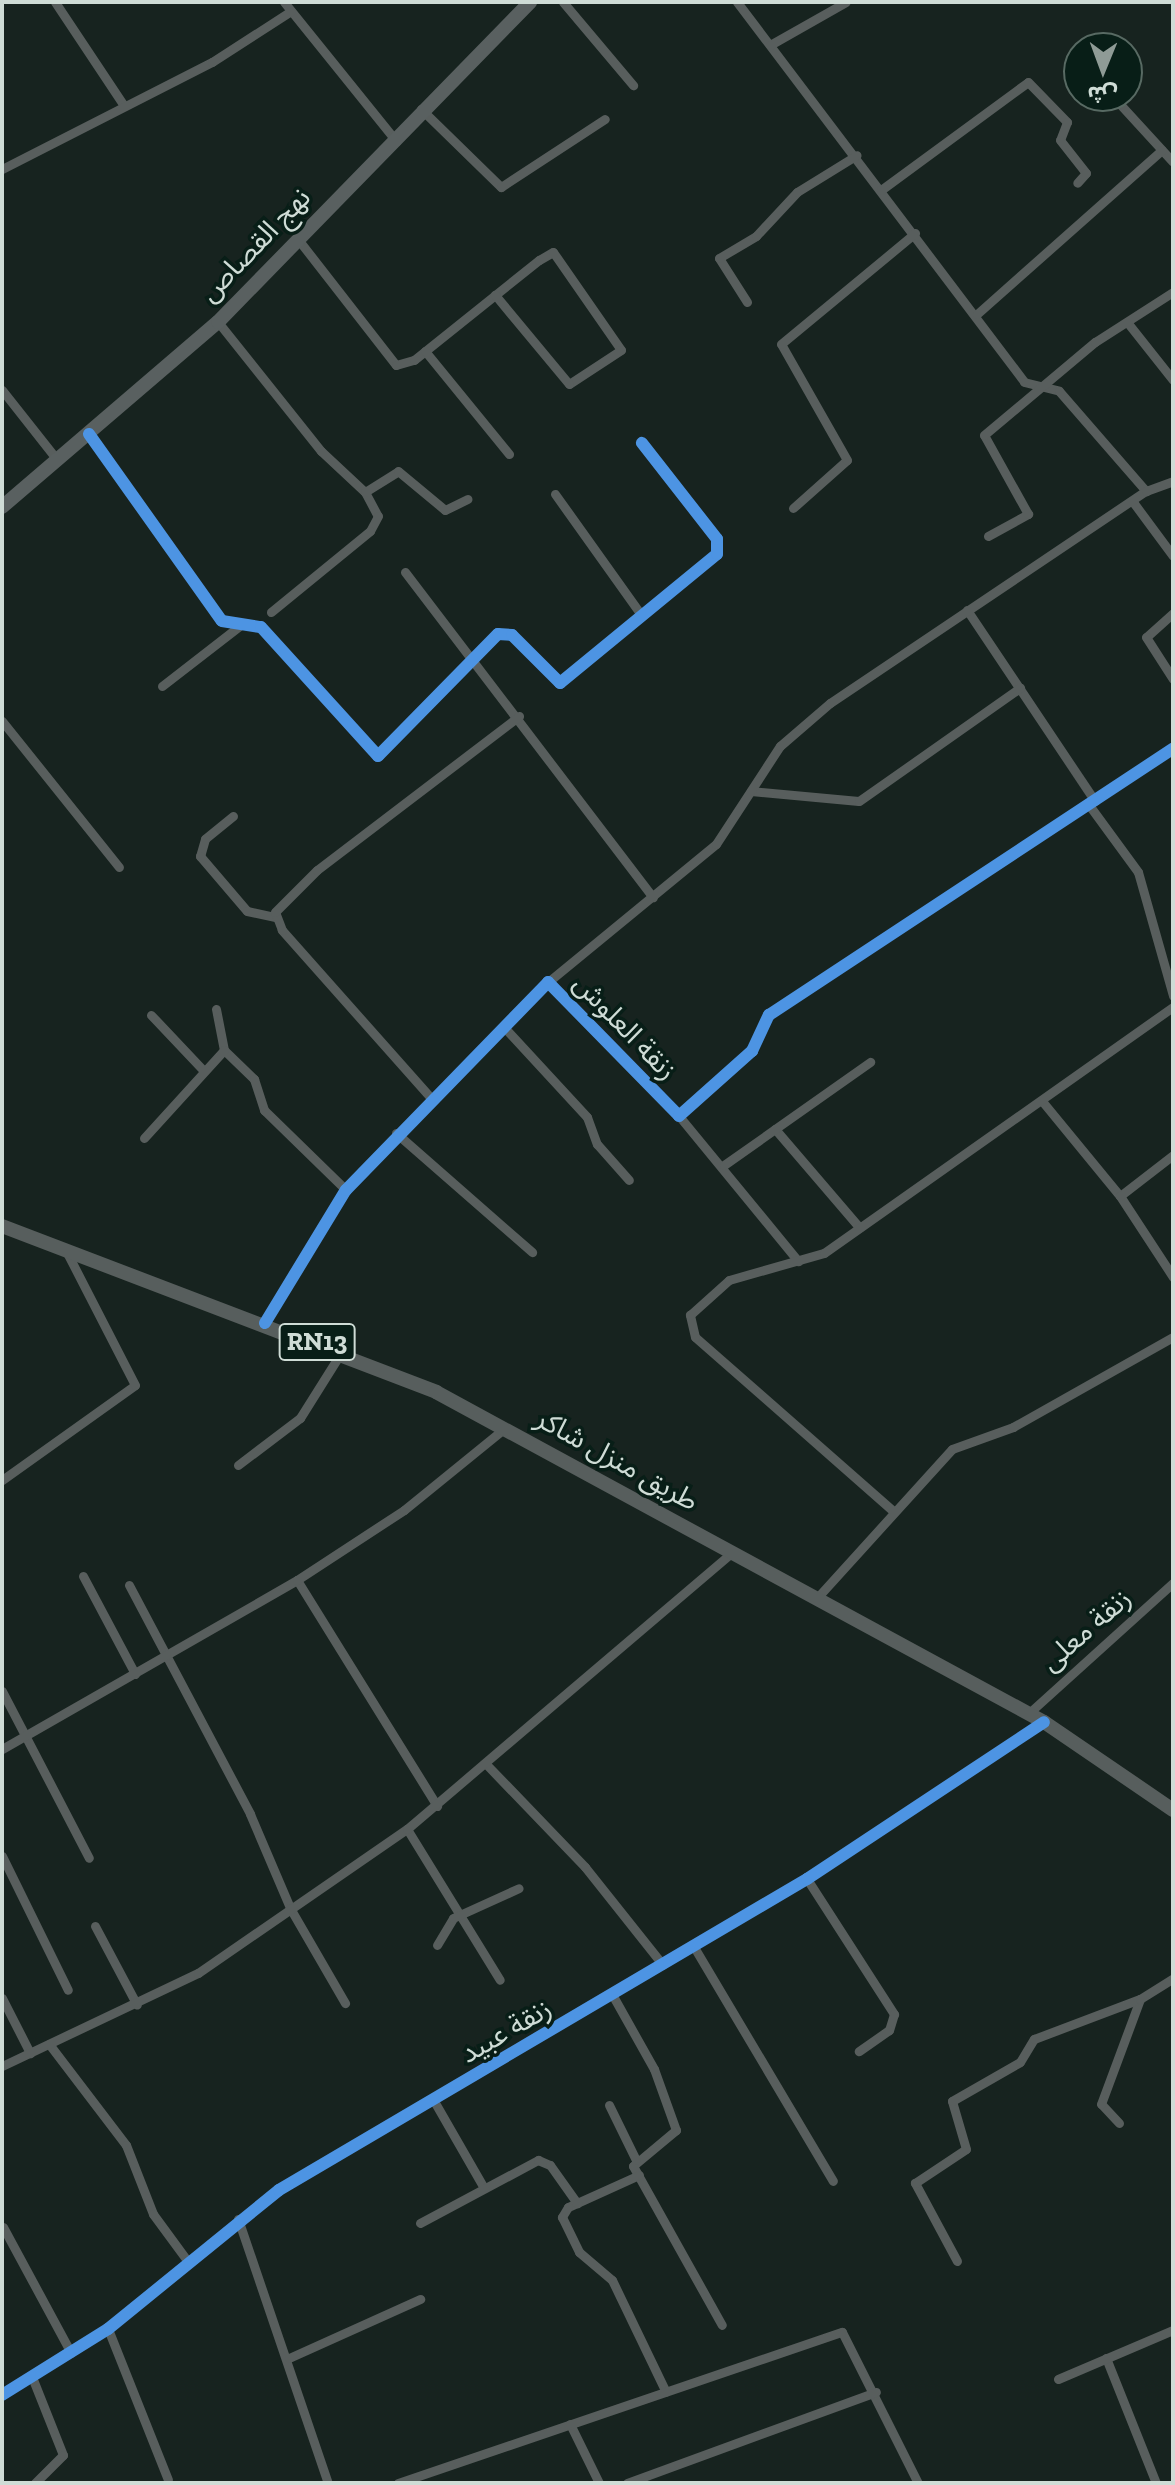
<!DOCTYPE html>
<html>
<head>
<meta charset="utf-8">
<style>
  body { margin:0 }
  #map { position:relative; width:1175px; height:2485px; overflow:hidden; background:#17231f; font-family:"Zilla Slab","Noto Sans Arabic",serif }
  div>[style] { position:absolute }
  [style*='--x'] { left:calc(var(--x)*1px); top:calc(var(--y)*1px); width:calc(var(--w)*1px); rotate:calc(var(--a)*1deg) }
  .street>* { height:9px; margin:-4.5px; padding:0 4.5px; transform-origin:4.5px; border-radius:4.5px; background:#585e5d }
  .secondary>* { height:14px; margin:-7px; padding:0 7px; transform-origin:7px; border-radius:7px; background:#596060 }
  .primary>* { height:14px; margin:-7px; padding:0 7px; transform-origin:7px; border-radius:7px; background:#575e5d }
  .cycleway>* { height:12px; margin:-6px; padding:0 6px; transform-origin:6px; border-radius:6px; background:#4d94e3 }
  span { translate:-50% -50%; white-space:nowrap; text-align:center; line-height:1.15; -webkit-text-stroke:7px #081e17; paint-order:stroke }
  .shield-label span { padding:2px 6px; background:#081e17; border:2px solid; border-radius:6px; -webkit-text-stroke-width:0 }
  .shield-label { font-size:26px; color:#cfdcd6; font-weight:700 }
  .street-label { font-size:28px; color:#cfdcd6 }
  .frame { position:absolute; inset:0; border:4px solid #cfdcd6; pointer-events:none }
  .north { position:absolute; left:1063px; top:32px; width:80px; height:80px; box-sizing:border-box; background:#081e17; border:2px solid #586a63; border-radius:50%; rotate:181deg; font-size:22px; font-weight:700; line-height:32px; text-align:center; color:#cfdcd6 }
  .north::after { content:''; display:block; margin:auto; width:28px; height:36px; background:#8f9b96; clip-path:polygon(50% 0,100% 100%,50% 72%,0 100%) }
</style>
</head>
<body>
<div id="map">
  <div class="street">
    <div style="--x:55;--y:2;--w:125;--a:56.4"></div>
    <div style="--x:284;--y:2;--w:179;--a:51.1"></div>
    <div style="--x:563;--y:2;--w:109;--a:49.9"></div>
    <div style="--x:737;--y:2;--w:476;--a:52.9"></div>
    <div style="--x:1024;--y:382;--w:36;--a:14"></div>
    <div style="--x:1059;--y:391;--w:133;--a:49"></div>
    <div style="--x:770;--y:45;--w:87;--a:-29.5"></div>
    <div style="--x:1118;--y:102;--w:81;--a:47.5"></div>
    <div style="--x:421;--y:109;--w:112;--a:44.3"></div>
    <div style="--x:501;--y:187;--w:124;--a:-33.2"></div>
    <div style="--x:2;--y:169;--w:236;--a:-27"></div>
    <div style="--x:212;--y:62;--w:94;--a:-32.8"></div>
    <div style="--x:881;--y:190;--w:182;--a:-36.3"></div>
    <div style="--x:1028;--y:82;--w:56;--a:45.7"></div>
    <div style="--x:1067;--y:122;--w:19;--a:111"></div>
    <div style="--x:1060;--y:140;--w:42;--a:51.8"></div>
    <div style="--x:1086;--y:173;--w:13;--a:132"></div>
    <div style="--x:297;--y:238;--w:161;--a:52.1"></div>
    <div style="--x:396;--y:365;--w:19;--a:-16"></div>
    <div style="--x:414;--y:360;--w:160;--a:-38.7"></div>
    <div style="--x:539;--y:260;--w:16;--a:-30"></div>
    <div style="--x:553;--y:252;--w:119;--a:55.2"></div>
    <div style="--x:621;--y:350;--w:62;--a:146.8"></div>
    <div style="--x:569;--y:384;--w:116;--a:-129.7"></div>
    <div style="--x:747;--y:302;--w:52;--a:-122.5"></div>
    <div style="--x:719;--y:258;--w:43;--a:-30.7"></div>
    <div style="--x:756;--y:236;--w:60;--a:-47"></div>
    <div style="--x:797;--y:192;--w:70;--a:-31.7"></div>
    <div style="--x:977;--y:314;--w:247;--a:-41.6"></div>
    <div style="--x:218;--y:322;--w:165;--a:51.4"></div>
    <div style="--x:321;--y:451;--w:60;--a:43"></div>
    <div style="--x:365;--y:492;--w:27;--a:62"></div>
    <div style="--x:378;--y:516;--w:17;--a:118"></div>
    <div style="--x:370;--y:531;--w:128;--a:140.7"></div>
    <div style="--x:1127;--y:322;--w:74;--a:51.6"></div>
    <div style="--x:425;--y:351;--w:133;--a:50.8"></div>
    <div style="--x:2;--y:390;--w:90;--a:51.7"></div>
    <div style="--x:89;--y:434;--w:229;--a:54.6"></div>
    <div style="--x:222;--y:621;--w:39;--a:9"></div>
    <div style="--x:261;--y:627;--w:174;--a:47.8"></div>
    <div style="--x:378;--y:756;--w:171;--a:-45.5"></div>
    <div style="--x:498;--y:634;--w:14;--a:4"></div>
    <div style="--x:512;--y:635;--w:68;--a:45"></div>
    <div style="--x:560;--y:683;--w:203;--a:-39.4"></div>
    <div style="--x:717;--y:554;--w:15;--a:-90"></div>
    <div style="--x:717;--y:539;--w:122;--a:-128"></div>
    <div style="--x:365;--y:492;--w:39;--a:-32"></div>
    <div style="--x:398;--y:471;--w:61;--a:39.7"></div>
    <div style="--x:445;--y:510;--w:25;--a:-26"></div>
    <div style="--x:555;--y:494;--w:150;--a:54.5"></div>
    <div style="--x:1133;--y:502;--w:67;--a:53.5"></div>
    <div style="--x:793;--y:508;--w:72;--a:-41.6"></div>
    <div style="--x:847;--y:460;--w:133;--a:-119.6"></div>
    <div style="--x:781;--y:344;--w:174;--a:-39.6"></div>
    <div style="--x:988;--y:536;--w:46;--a:-28.8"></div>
    <div style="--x:1028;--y:514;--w:90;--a:-119.1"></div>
    <div style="--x:984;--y:435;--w:145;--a:-40"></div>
    <div style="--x:1095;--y:342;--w:93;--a:-32.7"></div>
    <div style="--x:405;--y:572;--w:409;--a:52.7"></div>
    <div style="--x:967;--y:610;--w:230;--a:56.2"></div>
    <div style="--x:1173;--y:613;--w:36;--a:138"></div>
    <div style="--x:1146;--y:637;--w:50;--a:57.3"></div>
    <div style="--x:162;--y:686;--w:101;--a:-37.8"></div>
    <div style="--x:2;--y:721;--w:187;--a:51.3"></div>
    <div style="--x:751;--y:791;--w:108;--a:5.3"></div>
    <div style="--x:859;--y:801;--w:197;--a:-35.1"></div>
    <div style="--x:1089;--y:805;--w:83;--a:53.8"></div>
    <div style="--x:1138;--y:872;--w:129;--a:74.2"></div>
    <div style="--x:233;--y:816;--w:36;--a:141"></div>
    <div style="--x:205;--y:839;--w:18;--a:106"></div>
    <div style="--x:200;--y:856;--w:72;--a:49.5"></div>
    <div style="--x:247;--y:911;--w:29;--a:12"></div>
    <div style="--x:548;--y:982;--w:217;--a:-39.4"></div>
    <div style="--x:716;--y:844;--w:117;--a:-56.9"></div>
    <div style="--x:780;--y:746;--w:66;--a:-40.7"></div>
    <div style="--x:830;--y:703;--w:381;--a:-33.9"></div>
    <div style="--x:1146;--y:491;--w:29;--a:-20"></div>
    <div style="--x:216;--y:1009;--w:42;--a:79"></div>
    <div style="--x:224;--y:1050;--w:42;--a:44"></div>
    <div style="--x:254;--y:1079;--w:33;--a:72"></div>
    <div style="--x:264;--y:1110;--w:115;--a:44.3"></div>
    <div style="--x:151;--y:1015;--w:74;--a:46.6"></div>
    <div style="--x:503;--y:1026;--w:124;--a:47.3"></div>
    <div style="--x:587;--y:1117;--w:29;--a:70"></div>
    <div style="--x:597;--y:1144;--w:48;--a:48.4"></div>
    <div style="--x:431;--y:1098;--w:225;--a:-131.6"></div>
    <div style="--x:282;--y:930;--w:19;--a:-111"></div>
    <div style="--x:275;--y:912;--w:59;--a:-45"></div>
    <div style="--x:317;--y:870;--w:254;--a:-37.3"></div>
    <div style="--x:1042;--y:1101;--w:123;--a:50.6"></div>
    <div style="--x:1120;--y:1196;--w:97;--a:56.8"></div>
    <div style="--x:679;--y:1116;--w:188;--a:50.6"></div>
    <div style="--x:775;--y:1129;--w:130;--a:49.4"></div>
    <div style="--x:396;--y:1133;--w:181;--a:41.2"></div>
    <div style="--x:144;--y:1138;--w:119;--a:-47.7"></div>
    <div style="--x:724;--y:1165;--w:179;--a:-35.2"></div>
    <div style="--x:1120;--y:1196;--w:67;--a:-37.7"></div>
    <div style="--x:265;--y:1323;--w:156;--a:-58.7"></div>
    <div style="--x:346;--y:1190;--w:290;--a:-45.8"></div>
    <div style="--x:548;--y:982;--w:187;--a:45.6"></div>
    <div style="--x:679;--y:1116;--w:98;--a:-41.7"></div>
    <div style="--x:752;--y:1051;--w:40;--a:-65"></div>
    <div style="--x:769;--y:1015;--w:484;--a:-33.4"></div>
    <div style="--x:238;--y:1465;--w:78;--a:-37.2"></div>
    <div style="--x:300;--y:1418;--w:79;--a:-57.9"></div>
    <div style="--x:2;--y:1480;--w:163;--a:-35.5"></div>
    <div style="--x:135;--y:1385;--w:153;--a:-117.2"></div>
    <div style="--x:892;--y:1510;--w:262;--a:-138.7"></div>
    <div style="--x:695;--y:1337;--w:23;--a:-103"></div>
    <div style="--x:690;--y:1315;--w:52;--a:-41.9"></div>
    <div style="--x:729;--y:1280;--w:99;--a:-15.9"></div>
    <div style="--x:824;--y:1253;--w:427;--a:-35.2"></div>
    <div style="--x:83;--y:1576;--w:111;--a:62"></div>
    <div style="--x:297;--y:1580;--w:266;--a:58.2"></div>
    <div style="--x:129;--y:1585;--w:259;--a:62.1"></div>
    <div style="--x:250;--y:1814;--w:102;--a:66.9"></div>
    <div style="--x:290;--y:1908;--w:110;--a:59.9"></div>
    <div style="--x:816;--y:1599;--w:202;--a:-47.8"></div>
    <div style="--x:952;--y:1449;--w:65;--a:-19.8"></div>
    <div style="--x:1013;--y:1427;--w:184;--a:-29.4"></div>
    <div style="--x:2;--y:1691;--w:188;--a:62.5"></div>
    <div style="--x:1029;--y:1713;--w:194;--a:-42.1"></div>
    <div style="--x:2;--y:1749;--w:340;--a:-29.8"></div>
    <div style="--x:297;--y:1580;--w:128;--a:-33.2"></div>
    <div style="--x:404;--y:1510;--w:130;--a:-39.1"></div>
    <div style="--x:486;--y:1764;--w:143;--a:46.1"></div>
    <div style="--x:585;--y:1867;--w:125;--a:51.5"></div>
    <div style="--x:407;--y:1829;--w:177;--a:58.4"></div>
    <div style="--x:2;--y:1856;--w:149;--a:63.8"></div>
    <div style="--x:807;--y:1879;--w:161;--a:57.2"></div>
    <div style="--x:894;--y:2014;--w:17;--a:107"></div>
    <div style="--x:889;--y:2030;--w:37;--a:145"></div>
    <div style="--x:95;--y:1926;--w:89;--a:62"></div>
    <div style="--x:437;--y:1945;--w:31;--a:-59"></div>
    <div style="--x:453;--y:1918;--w:72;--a:-24.4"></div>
    <div style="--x:694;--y:1947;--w:272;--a:59.3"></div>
    <div style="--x:613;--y:1996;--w:84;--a:60.7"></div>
    <div style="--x:654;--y:2069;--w:65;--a:70.2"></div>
    <div style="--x:676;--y:2130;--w:56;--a:140.1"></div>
    <div style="--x:633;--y:2166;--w:182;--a:60.8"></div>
    <div style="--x:2;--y:1998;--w:62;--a:63"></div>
    <div style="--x:49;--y:2044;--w:127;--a:52.7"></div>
    <div style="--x:126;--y:2145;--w:74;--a:68.6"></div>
    <div style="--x:153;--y:2214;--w:56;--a:53.7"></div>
    <div style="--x:2;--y:2066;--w:217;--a:-25.4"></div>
    <div style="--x:198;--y:1973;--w:254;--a:-34.6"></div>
    <div style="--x:407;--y:1829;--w:428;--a:-40.4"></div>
    <div style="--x:434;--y:2101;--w:100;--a:60.1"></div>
    <div style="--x:609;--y:2105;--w:61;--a:63.9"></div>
    <div style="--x:1119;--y:2123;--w:26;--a:-133"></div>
    <div style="--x:1101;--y:2104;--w:112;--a:-69.6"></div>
    <div style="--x:639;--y:2175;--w:78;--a:155.7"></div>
    <div style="--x:568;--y:2207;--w:12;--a:121"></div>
    <div style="--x:562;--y:2217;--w:39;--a:64"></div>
    <div style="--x:579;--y:2252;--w:43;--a:40.3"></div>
    <div style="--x:612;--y:2280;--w:124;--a:64.3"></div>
    <div style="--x:238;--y:2219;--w:279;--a:71.2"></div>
    <div style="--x:420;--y:2223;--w:134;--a:-28.1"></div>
    <div style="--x:538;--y:2160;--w:13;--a:23"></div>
    <div style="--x:550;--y:2165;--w:47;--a:54.6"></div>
    <div style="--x:3;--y:2227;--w:143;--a:61.6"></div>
    <div style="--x:957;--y:2261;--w:89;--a:-118.3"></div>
    <div style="--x:915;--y:2183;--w:61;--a:-33.7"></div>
    <div style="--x:966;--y:2149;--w:50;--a:-106.3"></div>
    <div style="--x:952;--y:2101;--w:78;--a:-29.8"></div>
    <div style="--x:1020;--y:2062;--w:27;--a:-59"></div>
    <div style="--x:1034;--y:2039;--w:113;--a:-20.7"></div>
    <div style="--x:1140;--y:1999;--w:39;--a:-32"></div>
    <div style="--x:108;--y:2329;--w:162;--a:68.3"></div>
    <div style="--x:289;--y:2358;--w:144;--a:-24.2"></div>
    <div style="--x:1106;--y:2358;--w:135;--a:68.2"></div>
    <div style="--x:32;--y:2377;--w:84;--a:68.3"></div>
    <div style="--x:63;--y:2455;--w:40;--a:135"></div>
    <div style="--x:1058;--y:2379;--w:125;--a:-23.1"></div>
    <div style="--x:2;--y:2395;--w:125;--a:-31.9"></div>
    <div style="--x:108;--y:2329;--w:220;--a:-39.1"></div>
    <div style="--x:279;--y:2190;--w:613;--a:-30.5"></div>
    <div style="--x:807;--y:1879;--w:284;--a:-33.5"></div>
    <div style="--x:570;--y:2424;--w:66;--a:63.8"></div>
    <div style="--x:398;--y:2483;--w:469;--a:-18.8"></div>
    <div style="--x:842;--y:2332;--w:169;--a:63.3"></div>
    <div style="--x:627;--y:2483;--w:265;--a:-20.1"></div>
  </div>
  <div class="secondary">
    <div style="--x:2;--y:507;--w:284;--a:-40.6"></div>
    <div style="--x:218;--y:322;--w:447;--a:-45.7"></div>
  </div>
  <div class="primary">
    <div style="--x:2;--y:1226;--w:465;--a:20.9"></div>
    <div style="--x:436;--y:1392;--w:692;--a:28.49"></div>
    <div style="--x:1044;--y:1722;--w:156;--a:34.3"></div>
  </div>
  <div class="cycleway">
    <div style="--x:89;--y:434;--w:229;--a:54.6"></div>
    <div style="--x:222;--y:621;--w:39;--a:9"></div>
    <div style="--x:261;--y:627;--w:174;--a:47.8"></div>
    <div style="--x:378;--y:756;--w:171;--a:-45.5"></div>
    <div style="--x:498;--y:634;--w:14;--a:4"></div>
    <div style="--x:512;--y:635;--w:68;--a:45"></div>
    <div style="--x:560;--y:683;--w:203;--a:-39.4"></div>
    <div style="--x:717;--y:554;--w:15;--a:-90"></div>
    <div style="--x:717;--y:539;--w:122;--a:-128"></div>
    <div style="--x:265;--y:1323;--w:156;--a:-58.7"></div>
    <div style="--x:346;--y:1190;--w:290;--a:-45.8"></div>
    <div style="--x:548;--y:982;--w:187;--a:45.6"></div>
    <div style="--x:679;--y:1116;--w:98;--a:-41.7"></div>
    <div style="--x:752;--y:1051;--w:40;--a:-65"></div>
    <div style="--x:769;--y:1015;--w:484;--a:-33.4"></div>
    <div style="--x:2;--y:2395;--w:125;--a:-31.9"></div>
    <div style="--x:108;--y:2329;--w:220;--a:-39.1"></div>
    <div style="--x:279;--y:2190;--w:613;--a:-30.5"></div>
    <div style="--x:807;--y:1879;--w:284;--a:-33.5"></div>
  </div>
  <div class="shield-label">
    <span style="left:317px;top:1342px">RN13</span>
  </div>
  <div class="street-label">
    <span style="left:255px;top:245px;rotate:-46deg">نهج القصاص</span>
    <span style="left:625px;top:1027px;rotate:46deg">زنقة العلوش</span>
    <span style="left:617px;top:1460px;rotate:29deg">طريق منزل شاكر</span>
    <span style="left:1086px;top:1630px;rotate:-41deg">زنقة معلى</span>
    <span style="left:506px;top:2031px;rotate:-30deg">زنقة عبيد</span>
  </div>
  <div class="frame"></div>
  <div class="north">ش</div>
</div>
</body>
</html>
